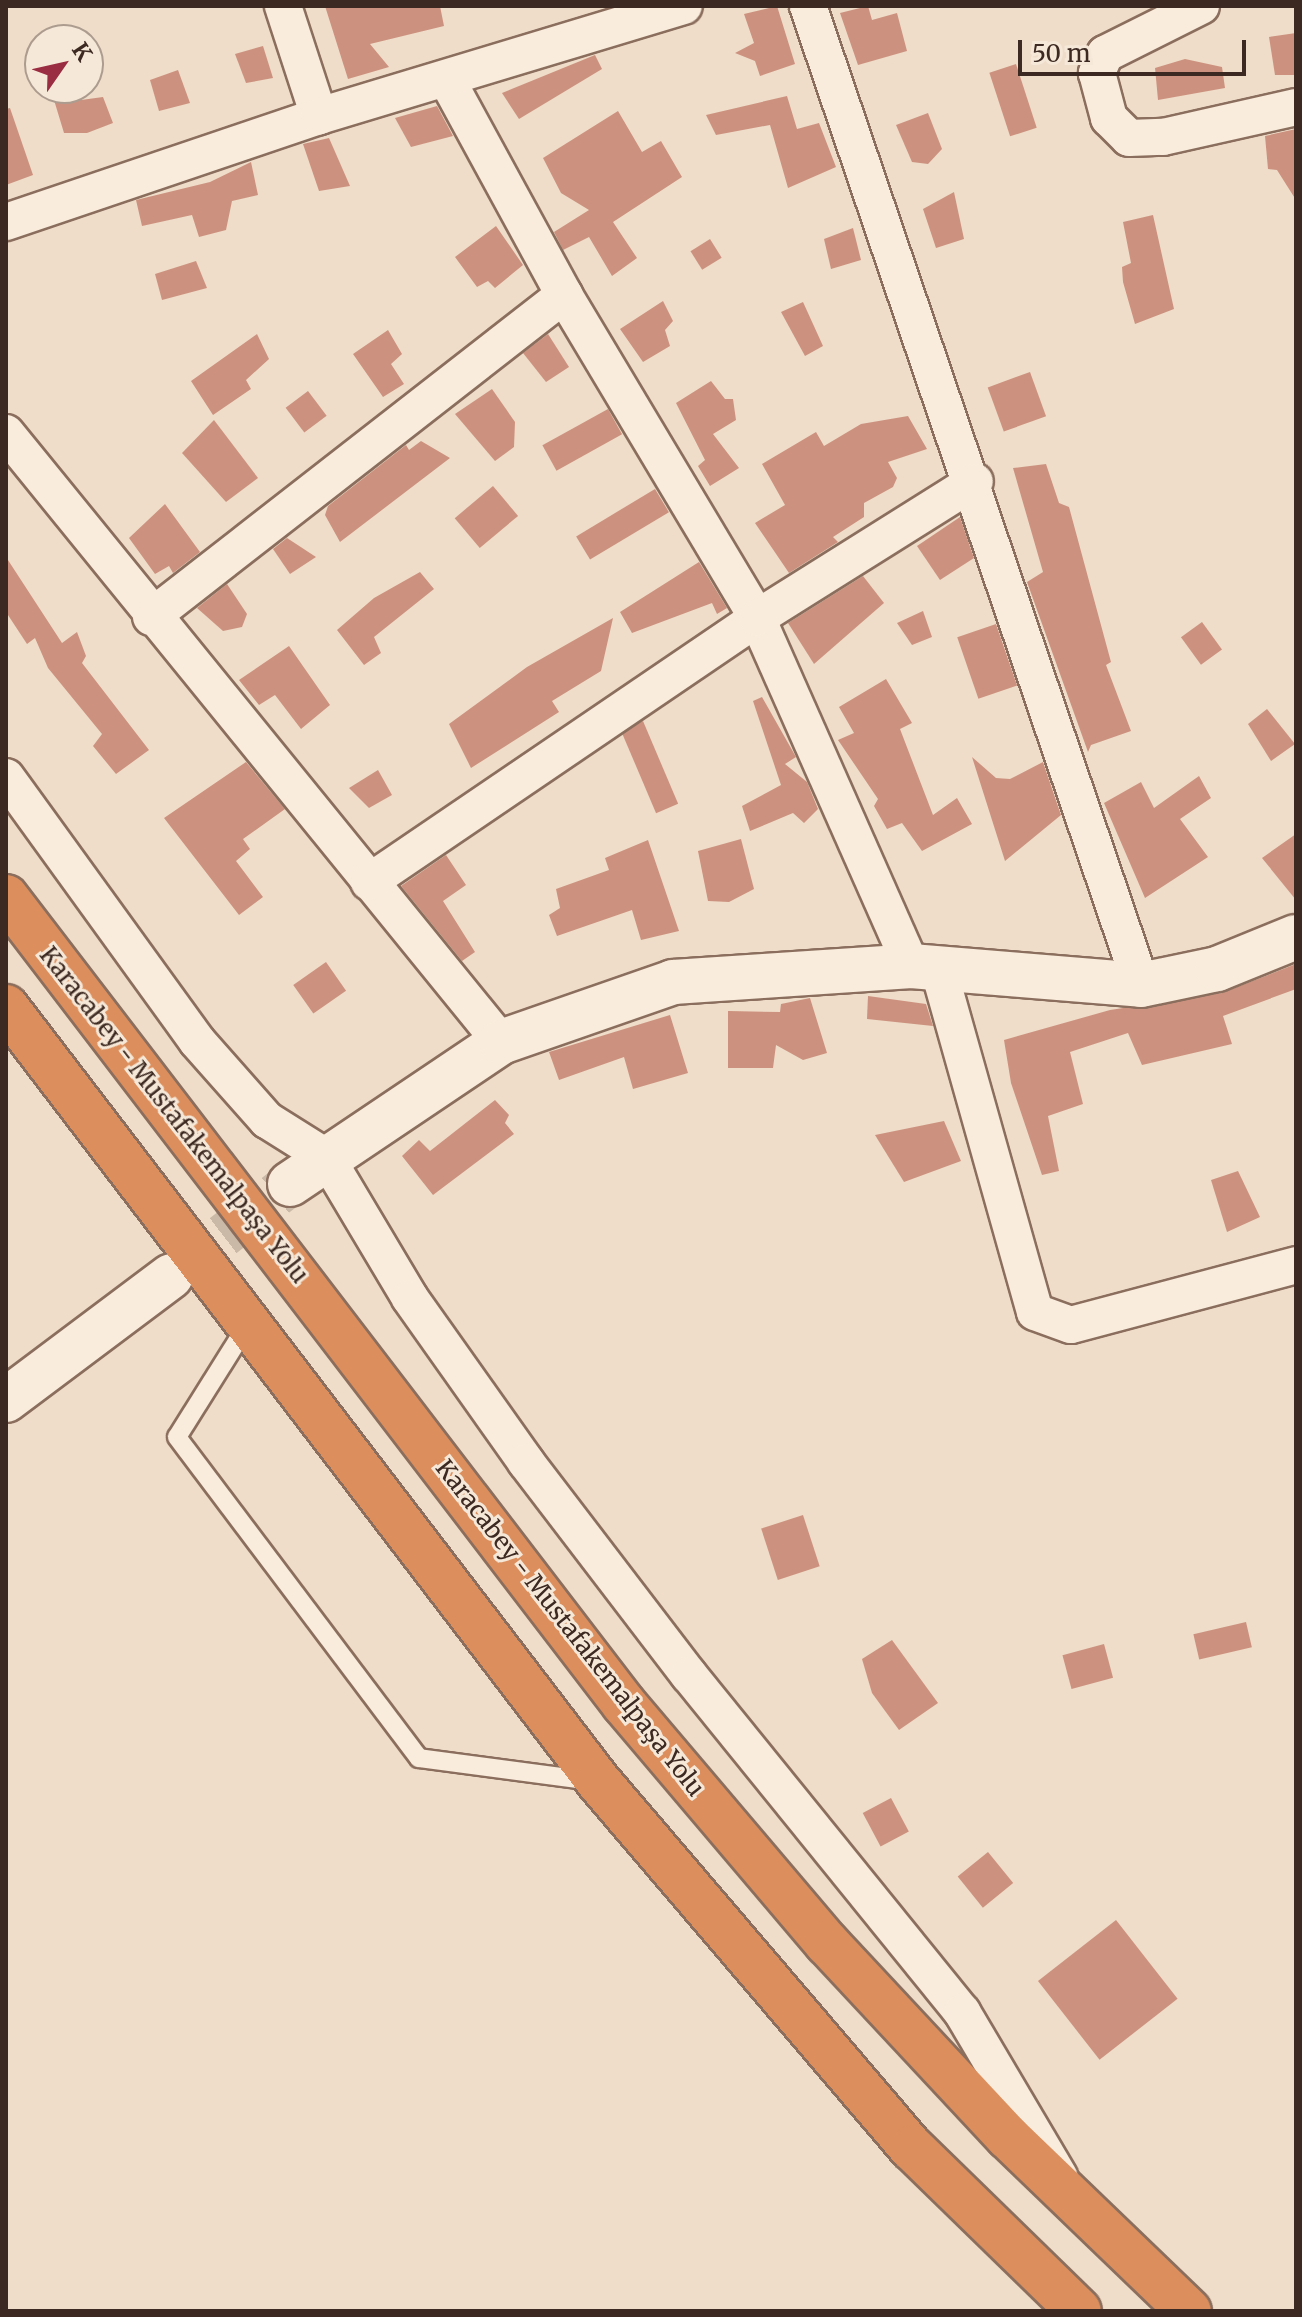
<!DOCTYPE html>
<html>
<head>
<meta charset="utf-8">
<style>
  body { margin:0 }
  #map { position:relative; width:1302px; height:2317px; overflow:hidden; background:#efddc9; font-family:Merriweather,serif }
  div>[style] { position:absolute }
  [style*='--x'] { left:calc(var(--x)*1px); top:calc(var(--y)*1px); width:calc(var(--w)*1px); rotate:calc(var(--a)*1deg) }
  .building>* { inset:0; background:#cc927f; transform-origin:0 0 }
  .secondary-tunnel>* { height:44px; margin-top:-22px; transform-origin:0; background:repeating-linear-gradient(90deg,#cbb9a7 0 44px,transparent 0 66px) }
  .roads { filter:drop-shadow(2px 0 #8b6e5d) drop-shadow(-2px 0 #8b6e5d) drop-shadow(0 2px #8b6e5d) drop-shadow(0 -2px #8b6e5d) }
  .lane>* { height:18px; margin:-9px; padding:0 9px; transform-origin:9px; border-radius:9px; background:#f9ecdc }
  .street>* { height:36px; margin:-18px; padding:0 18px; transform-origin:18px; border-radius:18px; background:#f9ecdc }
  .secondary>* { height:44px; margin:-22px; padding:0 22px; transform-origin:22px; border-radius:22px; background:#f9ecdc }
  .highway>* { height:44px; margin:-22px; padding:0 22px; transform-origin:22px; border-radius:22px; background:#dc8e5c }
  span { translate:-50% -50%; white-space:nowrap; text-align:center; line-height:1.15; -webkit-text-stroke:6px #f6e8d8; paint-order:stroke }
  .street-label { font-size:24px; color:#3c2921 }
  .frame { position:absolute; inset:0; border:8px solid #3c2921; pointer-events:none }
  .north { position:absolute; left:24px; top:24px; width:80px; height:80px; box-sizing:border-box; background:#f6e8d8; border:2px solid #ac9c8f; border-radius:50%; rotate:56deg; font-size:22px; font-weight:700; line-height:32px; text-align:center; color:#3c2921 }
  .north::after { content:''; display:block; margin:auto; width:28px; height:36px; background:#9a2d41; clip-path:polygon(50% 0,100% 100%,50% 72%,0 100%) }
  .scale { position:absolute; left:1018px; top:40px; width:228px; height:36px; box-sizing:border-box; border:4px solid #3c2921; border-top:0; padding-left:10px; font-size:24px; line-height:28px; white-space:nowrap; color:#3c2921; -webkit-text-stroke:6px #f6e8d8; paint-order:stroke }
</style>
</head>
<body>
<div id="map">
  <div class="building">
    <div style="clip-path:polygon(325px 6px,440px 6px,444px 26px,370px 44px,389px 67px,348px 79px)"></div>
    <div style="clip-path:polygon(777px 6px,795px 64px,760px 76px,755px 61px,735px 53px,754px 43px,744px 14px)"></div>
    <div style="clip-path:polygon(868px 6px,872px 20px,897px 13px,907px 51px,858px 65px,840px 13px)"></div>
    <div style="clip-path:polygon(1296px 33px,1296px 75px,1275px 75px,1269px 37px)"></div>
    <div style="clip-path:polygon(263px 46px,273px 78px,246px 83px,235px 54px)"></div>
    <div style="clip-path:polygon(595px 55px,602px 69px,519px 119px,502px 93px)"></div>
    <div style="clip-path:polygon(1185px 59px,1222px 67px,1225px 88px,1158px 100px,1155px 68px)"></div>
    <div style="left:1016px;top:64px;width:67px;height:28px;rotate:72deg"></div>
    <div style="clip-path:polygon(178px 70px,190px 103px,159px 111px,150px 80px)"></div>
    <div style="clip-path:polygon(78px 94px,81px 100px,103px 97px,113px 123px,87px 133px,64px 133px,54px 100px)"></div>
    <div style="clip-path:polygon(787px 96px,797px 129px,819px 123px,836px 167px,788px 188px,770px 125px,716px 135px,706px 115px)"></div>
    <div style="clip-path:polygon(437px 106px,453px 136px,411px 147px,395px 118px)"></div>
    <div style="clip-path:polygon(10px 108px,33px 175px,6px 185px,6px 109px)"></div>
    <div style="clip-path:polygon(618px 111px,642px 152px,661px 141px,682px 177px,613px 222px,637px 258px,612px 276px,589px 237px,563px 250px,554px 232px,589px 210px,561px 193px,543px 158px)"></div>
    <div style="clip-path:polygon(928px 113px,942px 149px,928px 164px,912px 162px,896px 125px)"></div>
    <div style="clip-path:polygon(1296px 129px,1296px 200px,1277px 170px,1268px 169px,1265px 136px)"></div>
    <div style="clip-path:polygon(329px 138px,350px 186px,319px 191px,303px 144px)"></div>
    <div style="clip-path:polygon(251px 162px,258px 195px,232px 201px,226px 230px,199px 237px,192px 215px,142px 226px,136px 200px,210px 182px)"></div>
    <div style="clip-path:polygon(954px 192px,964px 239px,936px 248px,923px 209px)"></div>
    <div style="clip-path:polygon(1153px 215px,1174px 309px,1135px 324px,1123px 282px,1122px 267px,1131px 263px,1123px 222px)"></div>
    <div style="clip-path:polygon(496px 226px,523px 265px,495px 288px,488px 281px,477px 287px,455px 257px)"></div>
    <div style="clip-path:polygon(853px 228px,861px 260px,831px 269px,824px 239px)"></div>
    <div style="left:710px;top:239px;width:22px;height:23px;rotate:58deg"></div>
    <div style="clip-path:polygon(196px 261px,207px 288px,162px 300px,155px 274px)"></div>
    <div style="clip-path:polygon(663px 301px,673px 321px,665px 330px,670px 346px,643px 362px,620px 329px)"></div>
    <div style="clip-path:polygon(803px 302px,823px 346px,805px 356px,781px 312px)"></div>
    <div style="clip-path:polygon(388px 330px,402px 354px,391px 364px,404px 384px,383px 397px,353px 354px)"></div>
    <div style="clip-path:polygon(257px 334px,269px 359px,246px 380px,251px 389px,213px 415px,191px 381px)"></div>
    <div style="clip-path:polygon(548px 334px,569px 367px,546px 382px,523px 353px)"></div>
    <div style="left:1030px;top:372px;width:47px;height:45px;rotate:70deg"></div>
    <div style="clip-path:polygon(711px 381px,725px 399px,733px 399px,736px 420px,713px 434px,739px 468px,710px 486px,698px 466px,705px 460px,676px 403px)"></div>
    <div style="clip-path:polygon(492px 389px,515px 422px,514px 447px,495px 461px,455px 414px)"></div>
    <div style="left:308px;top:391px;width:31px;height:28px;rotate:53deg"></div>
    <div style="left:608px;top:409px;width:29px;height:75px;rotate:61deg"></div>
    <div style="clip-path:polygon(908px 416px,927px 449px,888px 462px,897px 478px,893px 487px,864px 503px,864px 517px,833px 537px,838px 542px,789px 573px,755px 523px,785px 505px,762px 464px,816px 432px,824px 446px,861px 424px)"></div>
    <div style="clip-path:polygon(214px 420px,258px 478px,226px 502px,182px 453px)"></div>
    <div style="clip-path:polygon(421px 441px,450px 458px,340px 542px,325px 515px,328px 506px,406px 445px,409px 450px)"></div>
    <div style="clip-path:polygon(1046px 464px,1059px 503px,1069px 507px,1111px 662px,1106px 665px,1131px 731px,1091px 745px,1088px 752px,1027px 582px,1043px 572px,1013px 468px)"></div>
    <div style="left:493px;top:486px;width:39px;height:50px;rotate:50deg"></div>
    <div style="left:655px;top:489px;width:27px;height:92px;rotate:59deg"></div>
    <div style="clip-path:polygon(165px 504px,200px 552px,173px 573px,169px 566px,155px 574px,129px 538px)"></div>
    <div style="clip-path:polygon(960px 517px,974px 558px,940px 580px,917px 546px)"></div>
    <div style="clip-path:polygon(287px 538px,316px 557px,290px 574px,273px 549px)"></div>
    <div style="clip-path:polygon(6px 557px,62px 643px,77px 632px,86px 656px,82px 663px,149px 750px,116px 774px,93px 746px,102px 734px,48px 668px,35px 638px,27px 644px,6px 612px)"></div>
    <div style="clip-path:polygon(699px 562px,727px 608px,717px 614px,712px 603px,632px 633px,620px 612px)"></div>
    <div style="clip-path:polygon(420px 572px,434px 589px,374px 637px,381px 653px,364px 665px,337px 630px,374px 598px)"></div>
    <div style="clip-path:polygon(863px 576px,884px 603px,814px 664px,788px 623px)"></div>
    <div style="clip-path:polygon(227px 584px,247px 614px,242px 627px,223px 631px,197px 608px)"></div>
    <div style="clip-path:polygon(923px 611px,932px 637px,912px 645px,897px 623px)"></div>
    <div style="clip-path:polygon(613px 618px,601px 671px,552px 701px,559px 712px,471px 768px,449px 724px,527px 667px)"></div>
    <div style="left:1202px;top:622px;width:34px;height:26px;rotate:54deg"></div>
    <div style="left:996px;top:624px;width:65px;height:41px;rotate:71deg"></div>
    <div style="clip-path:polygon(289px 646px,330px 705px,301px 729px,275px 695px,259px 705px,239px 680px)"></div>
    <div style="clip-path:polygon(886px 679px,912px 723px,900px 729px,933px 815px,957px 798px,972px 824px,922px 851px,902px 823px,887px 829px,874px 806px,878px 799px,838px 740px,854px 733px,839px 707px)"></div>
    <div style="clip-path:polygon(762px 697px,796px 757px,785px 764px,807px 782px,818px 809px,804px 823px,793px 813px,750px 831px,742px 806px,781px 785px,753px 701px)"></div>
    <div style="clip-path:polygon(1267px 709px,1295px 744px,1271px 761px,1248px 724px)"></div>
    <div style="left:643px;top:721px;width:90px;height:24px;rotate:67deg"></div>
    <div style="clip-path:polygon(972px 757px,996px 778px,1010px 779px,1043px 762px,1061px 815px,1005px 861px)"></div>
    <div style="clip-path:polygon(246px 762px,285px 809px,243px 839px,250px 849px,236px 861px,263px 897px,239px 915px,164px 818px)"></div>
    <div style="clip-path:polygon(378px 770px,392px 795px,369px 808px,349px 788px)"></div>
    <div style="clip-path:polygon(1199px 776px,1211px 798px,1180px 819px,1208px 857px,1145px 898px,1104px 803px,1141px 782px,1154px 808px)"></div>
    <div style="clip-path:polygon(1296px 834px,1296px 900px,1262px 858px)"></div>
    <div style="clip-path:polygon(741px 839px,754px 889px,729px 902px,708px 901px,698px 851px)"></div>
    <div style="clip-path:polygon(648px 840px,679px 931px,641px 940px,632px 910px,557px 936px,549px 915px,560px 908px,556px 889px,609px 870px,605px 858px)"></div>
    <div style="clip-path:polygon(446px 855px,466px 885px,443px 901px,475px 952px,462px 961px,401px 886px)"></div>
    <div style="left:326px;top:962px;width:35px;height:40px;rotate:55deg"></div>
    <div style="clip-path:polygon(1296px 964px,1296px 989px,1223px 1016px,1232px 1044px,1142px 1065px,1128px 1033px,1070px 1052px,1083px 1104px,1048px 1116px,1059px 1171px,1042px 1175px,1011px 1083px,1004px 1040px,1110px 1010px,1222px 993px)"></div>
    <div style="clip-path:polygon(868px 996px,926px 1004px,933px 1026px,867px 1019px)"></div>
    <div style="clip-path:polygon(810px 998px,827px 1053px,803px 1060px,776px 1045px,773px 1068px,728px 1068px,728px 1011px,780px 1012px,781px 1004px)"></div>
    <div style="clip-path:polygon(670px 1015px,688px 1073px,633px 1089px,624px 1057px,559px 1080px,549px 1052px)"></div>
    <div style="clip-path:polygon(495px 1100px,509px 1115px,505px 1123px,514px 1134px,433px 1195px,402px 1156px,419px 1140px,430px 1151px)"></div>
    <div style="clip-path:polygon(944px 1121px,961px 1161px,904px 1182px,875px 1135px)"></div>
    <div style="clip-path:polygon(1238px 1171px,1260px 1217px,1227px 1232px,1211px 1180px)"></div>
    <div style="left:803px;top:1515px;width:54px;height:44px;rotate:72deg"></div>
    <div style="left:1246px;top:1622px;width:26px;height:54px;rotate:77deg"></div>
    <div style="clip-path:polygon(892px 1640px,938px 1703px,899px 1730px,872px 1693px,862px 1659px)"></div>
    <div style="left:1104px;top:1644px;width:35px;height:43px;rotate:75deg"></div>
    <div style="left:891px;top:1798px;width:38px;height:32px;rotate:62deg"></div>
    <div style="left:988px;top:1852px;width:40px;height:39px;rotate:51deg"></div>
    <div style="left:1116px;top:1920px;width:100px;height:99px;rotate:52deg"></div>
  </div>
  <div class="secondary-tunnel">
    <div style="--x:171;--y:1276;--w:150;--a:-37.7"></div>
  </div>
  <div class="roads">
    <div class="lane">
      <div style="--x:248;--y:1324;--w:133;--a:122.1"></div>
      <div style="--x:177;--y:1437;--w:402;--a:53"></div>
      <div style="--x:419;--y:1758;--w:174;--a:7.6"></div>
    </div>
    <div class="street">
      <div style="--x:283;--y:6;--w:116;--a:71.9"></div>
      <div style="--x:808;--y:6;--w:1034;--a:71.21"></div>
      <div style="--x:1201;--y:6;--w:107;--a:153.4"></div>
      <div style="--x:1105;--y:54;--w:21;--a:113"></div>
      <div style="--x:1097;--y:73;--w:47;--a:75.1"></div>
      <div style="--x:1109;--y:118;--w:28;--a:45"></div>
      <div style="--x:1129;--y:138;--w:34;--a:-2"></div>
      <div style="--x:1163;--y:137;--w:136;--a:-12.7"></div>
      <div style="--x:447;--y:80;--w:245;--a:61.4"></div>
      <div style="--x:564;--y:295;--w:376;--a:59.1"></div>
      <div style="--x:757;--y:618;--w:381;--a:66.1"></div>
      <div style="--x:6;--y:222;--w:330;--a:-18.7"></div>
      <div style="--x:319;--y:116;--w:381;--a:-16.8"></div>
      <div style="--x:6;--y:433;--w:785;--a:50.9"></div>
      <div style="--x:151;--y:617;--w:524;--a:-37.94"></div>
      <div style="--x:6;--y:777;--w:326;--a:54.1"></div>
      <div style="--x:197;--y:1041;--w:106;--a:48.5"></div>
      <div style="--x:267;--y:1120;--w:70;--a:32.1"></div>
      <div style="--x:326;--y:1157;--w:164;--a:59.2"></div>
      <div style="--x:410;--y:1298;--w:201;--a:54.7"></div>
      <div style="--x:526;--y:1462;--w:268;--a:52.6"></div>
      <div style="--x:689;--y:1675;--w:434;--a:51"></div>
      <div style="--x:962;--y:2012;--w:191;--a:59.4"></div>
      <div style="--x:369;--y:882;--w:469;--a:-34.2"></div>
      <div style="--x:757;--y:618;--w:257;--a:-32.1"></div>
      <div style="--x:938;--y:967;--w:358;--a:74.3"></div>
      <div style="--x:1035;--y:1312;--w:38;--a:20"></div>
      <div style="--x:1071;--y:1325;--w:233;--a:-14.9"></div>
    </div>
    <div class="secondary">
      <div style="--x:290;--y:1184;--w:254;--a:-33.9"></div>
      <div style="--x:501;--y:1042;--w:182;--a:-19.2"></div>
      <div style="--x:673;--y:982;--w:239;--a:-3.8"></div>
      <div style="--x:911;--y:966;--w:231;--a:4.7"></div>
      <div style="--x:1141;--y:985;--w:78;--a:-11.9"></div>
      <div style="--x:1217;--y:969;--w:85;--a:-22.1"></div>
      <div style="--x:6;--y:1400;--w:206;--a:-36.9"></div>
    </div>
    <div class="highway">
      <div style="--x:6;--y:897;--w:1016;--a:52.56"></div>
      <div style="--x:624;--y:1704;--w:314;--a:49.7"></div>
      <div style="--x:827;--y:1943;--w:265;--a:47"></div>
      <div style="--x:1008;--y:2137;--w:251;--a:43.9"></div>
      <div style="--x:6;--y:1007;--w:974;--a:52.59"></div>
      <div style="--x:598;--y:1781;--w:483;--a:49.5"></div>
      <div style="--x:912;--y:2148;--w:233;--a:44.3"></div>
    </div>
  </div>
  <div class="street-label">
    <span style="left:174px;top:1115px;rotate:52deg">Karacabey - Mustafakemalpaşa Yolu</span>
    <span style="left:570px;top:1628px;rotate:52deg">Karacabey - Mustafakemalpaşa Yolu</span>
  </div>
  <div class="frame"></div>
  <div class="north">K</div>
  <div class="scale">50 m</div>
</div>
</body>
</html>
